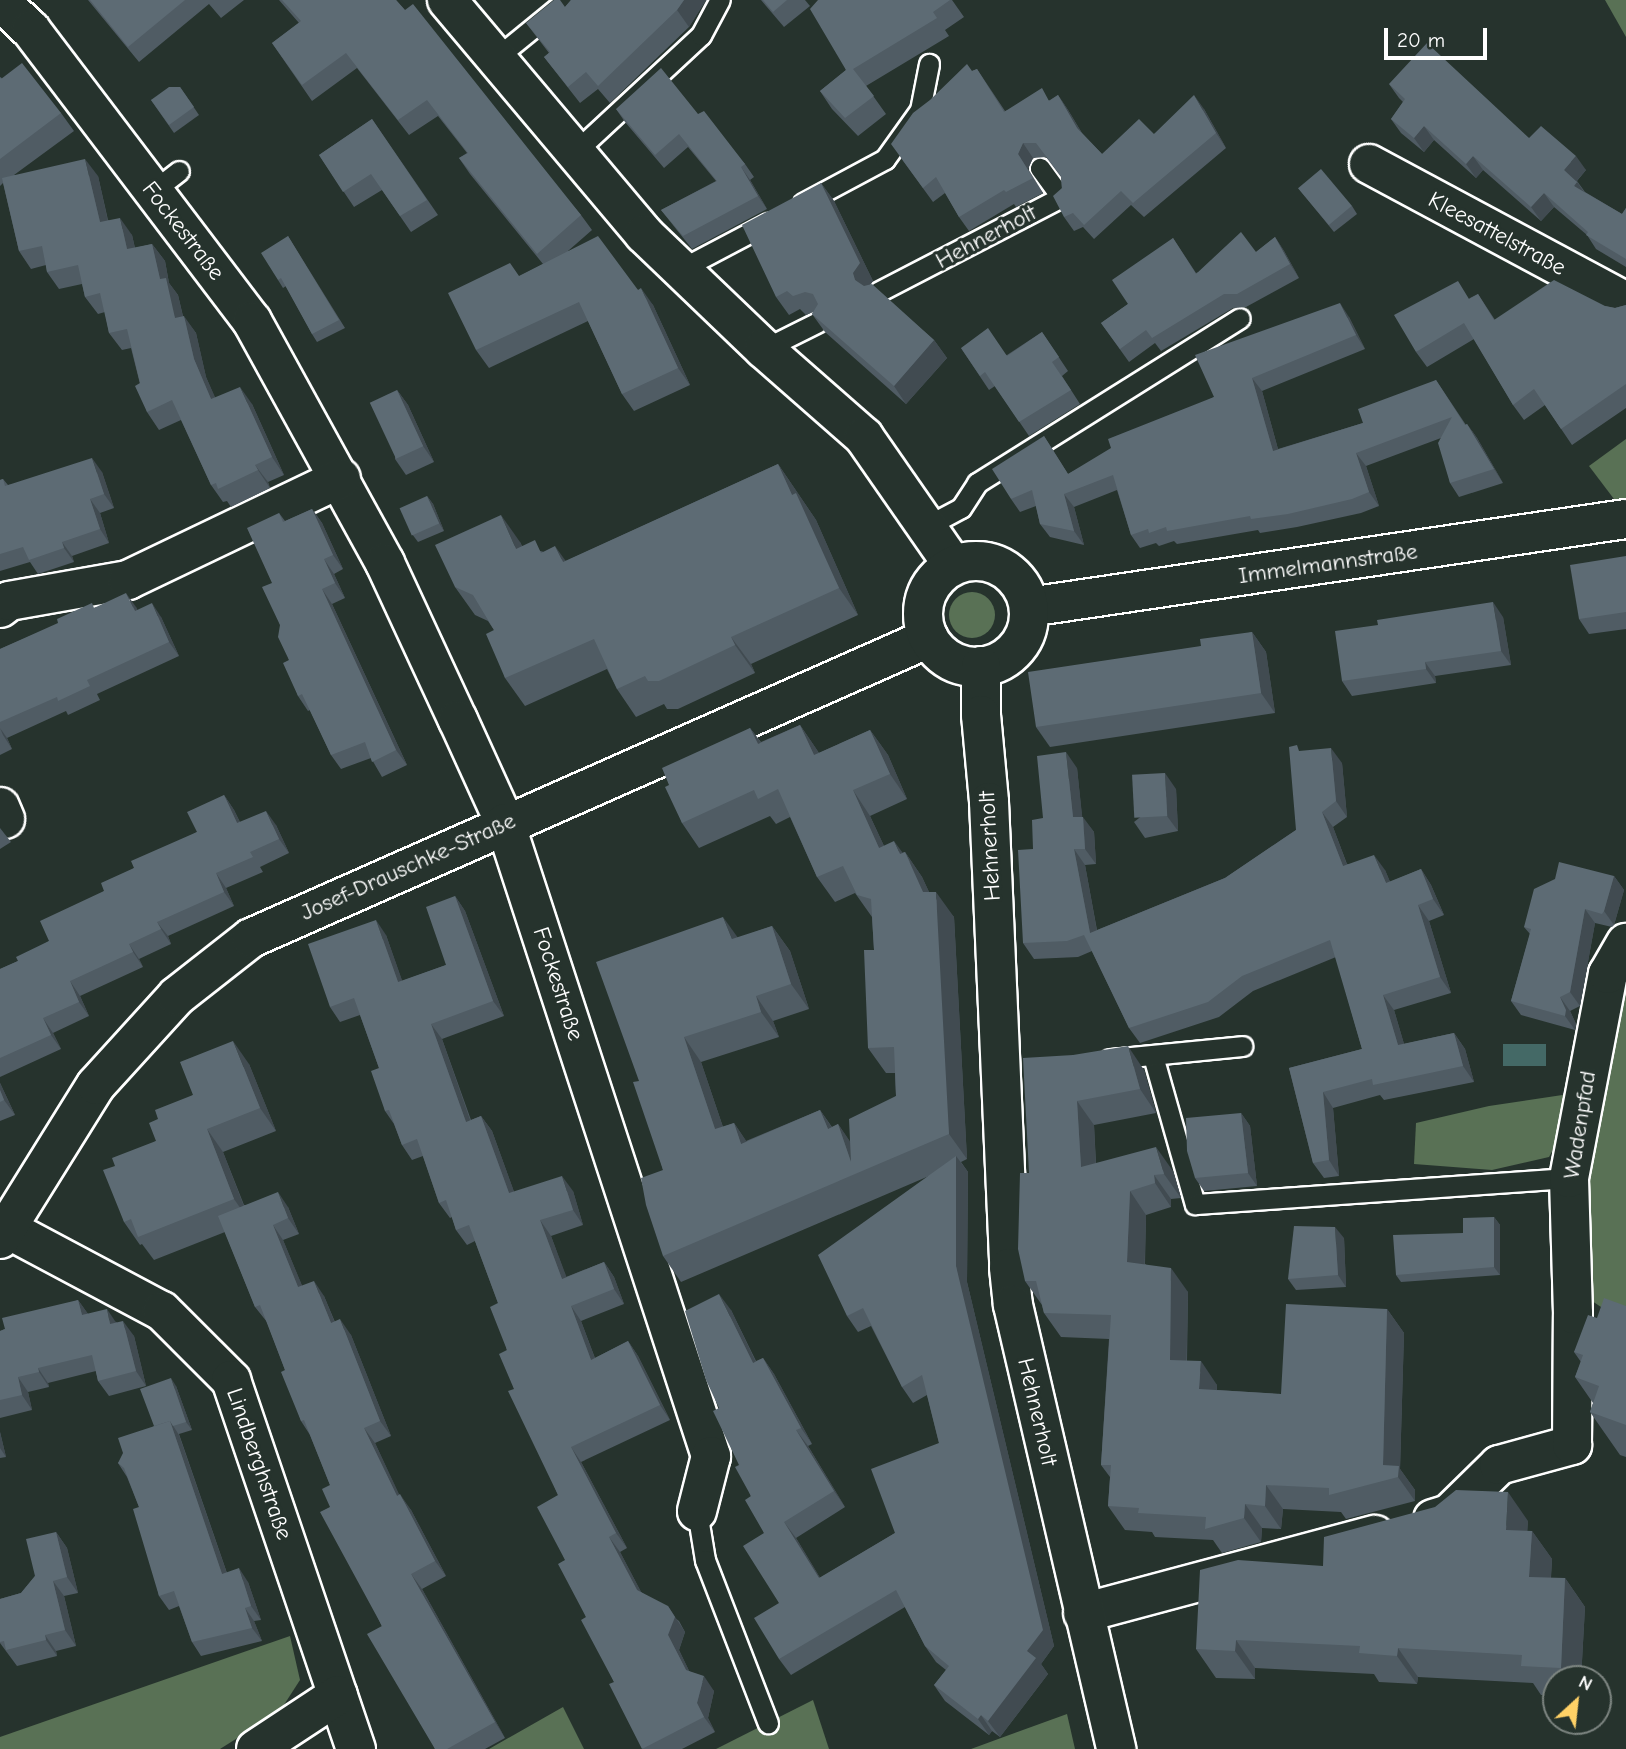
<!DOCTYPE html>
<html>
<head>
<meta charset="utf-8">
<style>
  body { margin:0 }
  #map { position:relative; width:1626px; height:1749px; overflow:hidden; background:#26332d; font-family:"Comic Neue",sans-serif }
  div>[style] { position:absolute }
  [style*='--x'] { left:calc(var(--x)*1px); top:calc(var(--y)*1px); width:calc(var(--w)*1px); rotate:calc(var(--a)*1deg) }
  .green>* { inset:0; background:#597155 }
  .round { border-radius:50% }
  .water>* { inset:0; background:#446966; transform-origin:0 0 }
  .roads { filter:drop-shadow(2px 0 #fff) drop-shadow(-2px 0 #fff) drop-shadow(0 2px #fff) drop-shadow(0 -2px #fff) }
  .lane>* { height:19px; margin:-9.5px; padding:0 9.5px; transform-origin:9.5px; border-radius:9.5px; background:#26332d }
  .street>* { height:38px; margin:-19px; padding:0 19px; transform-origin:19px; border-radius:19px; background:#26332d }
  .secondary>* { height:38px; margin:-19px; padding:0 19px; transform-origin:19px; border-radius:19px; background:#26332d }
  .secondary>.ring { margin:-19px; padding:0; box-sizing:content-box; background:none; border:38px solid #26332d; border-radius:50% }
  .wall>* { inset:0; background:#505c64 }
  .shaded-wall>* { inset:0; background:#414b51 }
  .building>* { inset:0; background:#5d6b74; transform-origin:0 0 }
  span { translate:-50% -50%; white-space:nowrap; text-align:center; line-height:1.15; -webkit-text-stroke:6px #26332d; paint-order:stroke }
  .street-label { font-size:23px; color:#fff }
  .north { position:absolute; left:1542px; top:1665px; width:70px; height:70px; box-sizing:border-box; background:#26332d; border:2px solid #7d8581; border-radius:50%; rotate:27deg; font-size:19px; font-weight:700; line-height:28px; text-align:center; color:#fff }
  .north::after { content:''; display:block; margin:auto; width:24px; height:32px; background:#ffd166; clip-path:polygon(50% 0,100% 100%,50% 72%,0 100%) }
  .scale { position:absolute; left:1384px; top:28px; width:103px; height:32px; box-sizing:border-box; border:4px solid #fff; border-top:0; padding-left:9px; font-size:21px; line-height:24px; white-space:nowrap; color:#fff; -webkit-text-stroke:5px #26332d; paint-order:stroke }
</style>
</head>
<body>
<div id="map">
  <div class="green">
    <div style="clip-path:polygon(1605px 0,1626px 0,1626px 37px)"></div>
    <div style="clip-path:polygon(1626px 439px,1626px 502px,1617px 503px,1589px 466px)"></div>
    <div class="round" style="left:949px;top:592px;width:46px;height:46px"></div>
    <div style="clip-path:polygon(1626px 971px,1626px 1312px,1607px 1311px,1583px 1295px,1578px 1173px)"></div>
    <div style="clip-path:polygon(1569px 1094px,1563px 1131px,1549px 1157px,1492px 1170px,1414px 1164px,1416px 1123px,1489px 1106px)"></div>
    <div style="clip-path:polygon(290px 1636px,300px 1680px,280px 1711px,220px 1749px,0 1749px,0 1737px)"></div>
    <div style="clip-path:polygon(813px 1700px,829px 1749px,716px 1749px)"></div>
    <div style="clip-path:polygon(563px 1707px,584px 1749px,488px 1749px,489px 1749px)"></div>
    <div style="clip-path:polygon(1067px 1714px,1075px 1749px,971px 1749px)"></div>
  </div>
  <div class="water">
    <div style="left:1546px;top:1044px;width:22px;height:43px;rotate:90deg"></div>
  </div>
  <div class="roads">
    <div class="lane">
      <div style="--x:496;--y:58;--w:92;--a:-39.2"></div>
      <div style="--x:575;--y:152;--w:172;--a:-42.9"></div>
      <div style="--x:701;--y:35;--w:40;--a:-62"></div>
      <div style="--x:152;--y:192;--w:34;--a:-38"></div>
      <div style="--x:803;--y:203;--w:93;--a:-28.2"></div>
      <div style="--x:885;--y:159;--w:60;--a:-54.5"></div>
      <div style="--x:920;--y:110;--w:47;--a:-78.9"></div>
      <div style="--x:679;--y:270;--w:101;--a:-27.8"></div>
      <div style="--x:878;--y:292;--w:206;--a:-27.4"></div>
      <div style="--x:1061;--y:197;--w:36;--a:-126"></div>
      <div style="--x:764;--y:349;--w:60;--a:-26.6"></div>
      <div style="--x:927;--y:526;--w:38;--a:-28"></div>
      <div style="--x:961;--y:508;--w:30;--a:-57"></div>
      <div style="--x:977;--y:483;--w:310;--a:-32.1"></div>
      <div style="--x:1153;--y:1056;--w:154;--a:74.2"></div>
      <div style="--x:1195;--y:1204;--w:375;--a:-4"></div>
      <div style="--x:1110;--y:1059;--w:133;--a:-5.6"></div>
      <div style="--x:697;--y:1511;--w:50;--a:80.7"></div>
      <div style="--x:705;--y:1560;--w:175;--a:68.9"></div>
    </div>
    <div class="street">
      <div style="--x:0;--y:1;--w:42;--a:43.1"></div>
      <div style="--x:31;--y:30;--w:365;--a:52.8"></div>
      <div style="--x:252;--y:321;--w:276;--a:61.2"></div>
      <div style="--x:385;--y:563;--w:173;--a:65.1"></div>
      <div style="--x:458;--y:720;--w:113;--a:65.5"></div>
      <div style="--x:505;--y:823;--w:666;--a:71.97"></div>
      <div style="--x:711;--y:1456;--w:57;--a:104.3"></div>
      <div style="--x:1369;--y:164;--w:292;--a:28.2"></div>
      <div style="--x:1029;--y:607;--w:603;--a:-8.39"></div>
      <div style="--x:0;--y:608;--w:11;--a:-38"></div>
      <div style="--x:9;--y:601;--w:121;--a:-10"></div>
      <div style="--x:128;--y:580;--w:236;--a:-25.6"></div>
      <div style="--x:0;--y:807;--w:13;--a:67"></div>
      <div style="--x:0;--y:1225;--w:183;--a:28"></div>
      <div style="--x:162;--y:1311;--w:98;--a:45"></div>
      <div style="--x:231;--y:1380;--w:390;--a:71.3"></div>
      <div style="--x:0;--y:1239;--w:181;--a:-58.1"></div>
      <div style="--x:96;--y:1085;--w:120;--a:-47.7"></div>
      <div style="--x:177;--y:996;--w:94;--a:-38.1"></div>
      <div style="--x:251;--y:938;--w:741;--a:-23.87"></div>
      <div style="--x:1433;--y:1519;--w:17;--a:-17"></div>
      <div style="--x:1449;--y:1514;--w:70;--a:-44.4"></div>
      <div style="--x:1499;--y:1465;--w:76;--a:-15.3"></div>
      <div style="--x:1572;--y:1445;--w:131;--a:-89.6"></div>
      <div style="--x:1573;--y:1314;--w:136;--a:-91.7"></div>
      <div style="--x:1569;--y:1178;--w:208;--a:-79.2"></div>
      <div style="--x:1608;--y:974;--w:36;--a:-60"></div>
      <div style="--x:1083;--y:1613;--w:302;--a:-15"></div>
      <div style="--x:256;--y:1749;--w:98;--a:-33.4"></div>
    </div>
    <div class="secondary">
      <div style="--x:447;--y:0;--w:306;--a:49.9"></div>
      <div style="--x:644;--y:234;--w:166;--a:43.8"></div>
      <div style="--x:764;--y:349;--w:133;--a:41.3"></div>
      <div style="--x:864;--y:437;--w:156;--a:55.2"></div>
      <div class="ring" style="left:923px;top:561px;width:68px;height:68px"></div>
      <div style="--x:981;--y:666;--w:49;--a:90"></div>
      <div style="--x:981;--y:715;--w:87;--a:84.7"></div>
      <div style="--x:989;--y:802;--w:466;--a:87.5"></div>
      <div style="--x:1009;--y:1268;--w:37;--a:84"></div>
      <div style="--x:1013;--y:1305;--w:456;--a:76.9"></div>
    </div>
  </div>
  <div class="wall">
    <div style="clip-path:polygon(88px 0,244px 0,221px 18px,209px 4px,139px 62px)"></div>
    <div style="clip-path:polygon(279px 0,396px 0,581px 215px,592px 230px,568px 251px,638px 290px,653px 305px,690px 385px,634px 411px,622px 394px,588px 321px,489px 368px,476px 350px,520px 276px,543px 264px,470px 174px,459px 158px,467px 153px,438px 116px,409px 135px,357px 68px,312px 101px,272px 43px,299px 23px)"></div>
    <div style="clip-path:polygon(571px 0,706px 0,689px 27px,610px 103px,598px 89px,580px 103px,544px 57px,549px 53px,526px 23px,565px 7px)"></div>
    <div style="clip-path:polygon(761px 0,805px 0,810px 6px,784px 27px)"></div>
    <div style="clip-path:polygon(818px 0,952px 0,964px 17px,945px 30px,949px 36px,866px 86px,886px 114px,858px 136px,832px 109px,820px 91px,846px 70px)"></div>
    <div style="clip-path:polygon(977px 69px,1005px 111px,1050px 100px,1058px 95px,1068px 110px,1082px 133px,1102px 154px,1154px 134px,1204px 109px,1226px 148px,1144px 217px,1131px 205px,1094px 239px,1083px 227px,1074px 231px,1064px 217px,1061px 177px,1046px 157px,1033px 158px,1028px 169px,1043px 193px,1016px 207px,1014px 204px,969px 231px,959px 217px,945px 193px,933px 202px,901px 158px,972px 71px)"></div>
    <div style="clip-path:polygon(0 77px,61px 113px,74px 131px,14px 175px,98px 176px,108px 220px,132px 235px,135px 248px,152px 244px,165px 261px,169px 283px,178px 295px,183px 316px,196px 333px,206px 377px,215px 398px,252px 404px,284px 475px,268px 482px,270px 488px,231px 507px,227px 501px,223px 502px,211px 485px,181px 420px,159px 430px,147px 412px,131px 348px,122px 350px,109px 333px,105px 312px,98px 314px,85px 297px,82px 284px,59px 289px,47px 272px,46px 265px,31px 269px,19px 251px,3px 183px,0 186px)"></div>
    <div style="clip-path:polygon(1389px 84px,1529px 138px,1586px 170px,1577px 181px,1585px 192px,1622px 214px,1626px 208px,1626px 267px,1596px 249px,1587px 235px,1554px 207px,1541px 221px,1483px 170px,1476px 178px,1434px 140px,1424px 152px,1401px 133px,1391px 119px,1403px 102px,1399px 98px)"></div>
    <div style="clip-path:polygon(180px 87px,199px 115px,174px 133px,151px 100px)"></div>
    <div style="clip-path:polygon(616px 109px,698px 114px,745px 164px,754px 177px,750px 180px,767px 209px,692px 249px,661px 210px,716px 181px,688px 147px,664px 168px,625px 122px)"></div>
    <div style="clip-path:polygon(372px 119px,438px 215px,411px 232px,382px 190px,354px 207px,319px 155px)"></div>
    <div style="clip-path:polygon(821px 183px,834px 201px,873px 281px,870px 285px,934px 340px,947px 358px,906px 404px,825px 332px,812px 314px,813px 312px,806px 315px,800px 309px,789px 315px,776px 297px)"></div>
    <div style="clip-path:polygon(1299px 189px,1352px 206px,1357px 214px,1334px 232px)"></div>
    <div style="clip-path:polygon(288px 236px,345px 328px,317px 342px,312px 334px,286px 286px,283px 288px,278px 280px)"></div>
    <div style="clip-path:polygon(1275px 237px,1284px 251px,1299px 278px,1246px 307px,1233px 308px,1161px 351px,1155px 343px,1129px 362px,1101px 323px,1128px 304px,1173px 238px,1196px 273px,1256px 252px)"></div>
    <div style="clip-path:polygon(1478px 294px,1495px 320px,1605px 306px,1615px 308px,1626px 305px,1626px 408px,1572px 445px,1545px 405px,1524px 420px,1513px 405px,1474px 339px,1427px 367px,1416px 352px,1470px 298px)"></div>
    <div style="clip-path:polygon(1349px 317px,1365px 349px,1262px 391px,1278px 449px,1363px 423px,1436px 380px,1466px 425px,1467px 424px,1477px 438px,1503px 483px,1459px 497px,1450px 483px,1441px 438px,1366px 466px,1379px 506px,1361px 513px,1297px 527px,1260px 533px,1258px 530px,1177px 544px,1174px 541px,1159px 546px,1156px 543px,1140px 548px,1131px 535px,1117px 490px,1074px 507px,1084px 545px,1050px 537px,1040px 524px,1036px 506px,1020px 512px,1011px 499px,1044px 436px,1068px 474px,1214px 397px)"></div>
    <div style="clip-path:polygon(1042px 332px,1068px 371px,1062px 376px,1080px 404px,1029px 436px,995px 386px,989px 390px,961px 348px,1007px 355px)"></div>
    <div style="clip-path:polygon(397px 390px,408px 405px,434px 462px,406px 475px,395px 459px)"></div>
    <div style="clip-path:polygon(778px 464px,816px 520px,858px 615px,751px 664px,755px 673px,678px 709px,667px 709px,664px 704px,636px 717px,617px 689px,607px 669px,525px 706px,505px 678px,494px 630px,488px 621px,475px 615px,455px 587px,520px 542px,522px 546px,544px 552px,566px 561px)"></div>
    <div style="clip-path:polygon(102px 472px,114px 508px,100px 513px,109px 543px,72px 556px,74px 562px,38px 574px,30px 562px,0 571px,0 480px,3px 479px,8px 485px)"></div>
    <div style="clip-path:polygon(427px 496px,433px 504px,444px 531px,418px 542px,412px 534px)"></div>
    <div style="clip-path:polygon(312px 509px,322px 523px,343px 569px,334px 574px,345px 598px,332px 604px,407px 765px,382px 777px,371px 758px,341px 769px,331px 755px,310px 710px,308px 711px,298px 696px,289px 660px,280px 625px,272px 583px,279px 513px,285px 521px)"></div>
    <div style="clip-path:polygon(1626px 556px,1626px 629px,1589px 634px,1579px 619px)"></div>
    <div style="clip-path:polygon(136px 607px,137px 610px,161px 617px,179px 656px,97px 694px,100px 700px,68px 715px,66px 711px,7px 738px,12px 749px,0 755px,0 649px,95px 608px)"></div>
    <div style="clip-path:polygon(1503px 617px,1511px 665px,1435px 676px,1436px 683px,1352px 696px,1342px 681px)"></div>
    <div style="clip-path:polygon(1252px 632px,1266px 652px,1275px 713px,1050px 747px,1036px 727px,1201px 646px)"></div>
    <div style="clip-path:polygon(800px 725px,819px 753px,870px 730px,888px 755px,907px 799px,870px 816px,884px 846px,902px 853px,905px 852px,922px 877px,929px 892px,954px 917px,967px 1159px,961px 1162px,968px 1172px,967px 1282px,1054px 1646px,1041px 1664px,1048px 1674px,1000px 1737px,992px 1731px,989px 1735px,945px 1701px,934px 1685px,946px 1670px,936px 1662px,925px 1646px,905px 1607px,791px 1675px,779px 1659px,779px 1603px,764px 1533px,719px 1408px,731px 1310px,756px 1361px,763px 1358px,774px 1374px,812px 1444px,808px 1446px,845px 1507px,796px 1538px,820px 1578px,895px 1533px,939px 1443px,927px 1395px,913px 1403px,902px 1387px,871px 1326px,858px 1332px,847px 1316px,929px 1176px,681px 1282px,663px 1256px,663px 1170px,639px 1081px,738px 938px,772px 926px,790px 951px,809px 1009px,773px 1021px,779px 1037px,701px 1062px,723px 1127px,734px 1123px,746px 1141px,820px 1110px,832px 1127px,838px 1124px,850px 1142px,896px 1096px,895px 1073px,886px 1073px,868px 1048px,874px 950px,872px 917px,855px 893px,835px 902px,817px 877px,790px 817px,776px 824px,770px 816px,699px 848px,682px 823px,669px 785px,750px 728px,761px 742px)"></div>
    <div style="clip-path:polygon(1301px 751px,1342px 763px,1347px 817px,1333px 827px,1347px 864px,1385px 870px,1390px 882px,1421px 869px,1431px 885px,1444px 915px,1429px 921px,1451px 993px,1394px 1010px,1404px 1044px,1454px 1033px,1465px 1049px,1474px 1082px,1384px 1100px,1380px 1095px,1333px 1108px,1339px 1176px,1324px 1178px,1313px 1163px,1289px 1068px,1362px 1049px,1336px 957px,1253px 991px,1219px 1017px,1140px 1043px,1129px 1028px,1092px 951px,1078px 957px,1034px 959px,1023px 943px,1033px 849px,1043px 818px,1077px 768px,1082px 817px,1094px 832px,1096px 864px,1085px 865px,1097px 930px,1225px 878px,1296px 830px)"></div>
    <div style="clip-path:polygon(1176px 789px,1178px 831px,1145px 838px,1134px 822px)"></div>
    <div style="clip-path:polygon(224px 795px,234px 810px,240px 822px,276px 825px,289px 853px,260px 867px,263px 872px,226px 888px,234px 906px,168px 936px,171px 944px,139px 959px,143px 967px,80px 996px,89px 1016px,53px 1033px,61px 1049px,0 1077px,0 969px,18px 961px,49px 941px,104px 891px,134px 868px,197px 832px)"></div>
    <div style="clip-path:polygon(0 828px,11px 842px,0 849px)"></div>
    <div style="clip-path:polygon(1614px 876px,1624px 890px,1614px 925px,1612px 927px,1595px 923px,1580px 1006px,1570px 1011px,1576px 1024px,1575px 1030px,1521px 1015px,1511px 1001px,1530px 934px,1524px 927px)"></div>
    <div style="clip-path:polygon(455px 896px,465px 911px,504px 1016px,442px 1039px,471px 1120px,481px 1116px,492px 1131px,514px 1192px,573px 1191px,583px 1225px,551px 1236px,566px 1277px,604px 1262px,614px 1277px,624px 1304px,581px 1321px,595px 1358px,628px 1341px,638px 1356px,670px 1420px,581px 1462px,627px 1548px,620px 1552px,641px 1592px,679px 1621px,685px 1632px,679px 1650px,689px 1671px,714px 1691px,708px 1718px,715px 1732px,682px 1749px,643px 1749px,586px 1617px,565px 1560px,558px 1495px,514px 1389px,498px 1303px,475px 1241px,467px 1245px,456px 1230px,452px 1217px,450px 1218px,439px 1203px,423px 1156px,412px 1160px,402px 1145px,394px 1124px,385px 1111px,379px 1068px,360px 1015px,340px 1022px,330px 1007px,386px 935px,402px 981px,446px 965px)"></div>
    <div style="clip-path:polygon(1073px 1055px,1144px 1070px,1156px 1113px,1094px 1125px,1096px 1163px,1173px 1171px,1181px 1198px,1171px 1199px,1171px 1207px,1146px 1215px,1145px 1264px,1188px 1292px,1187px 1361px,1217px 1385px,1217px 1390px,1281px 1394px,1387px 1309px,1404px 1333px,1400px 1469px,1415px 1490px,1415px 1501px,1346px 1519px,1341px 1512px,1283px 1509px,1281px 1529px,1262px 1528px,1261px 1542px,1222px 1553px,1213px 1540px,1155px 1537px,1152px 1532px,1125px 1530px,1108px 1506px,1110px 1477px,1101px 1465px,1109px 1339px,1061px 1337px,1044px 1313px,1042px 1305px,1025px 1281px,1029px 1173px)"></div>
    <div style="clip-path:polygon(249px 1064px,276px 1131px,223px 1152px,244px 1205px,288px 1207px,299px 1234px,283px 1240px,302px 1286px,324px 1296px,335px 1322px,351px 1335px,391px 1436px,375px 1443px,399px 1495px,411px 1510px,446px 1576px,422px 1589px,505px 1738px,485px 1749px,435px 1749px,330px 1507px,330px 1485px,310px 1435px,301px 1421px,285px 1370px,267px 1322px,255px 1307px,225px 1232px,154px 1260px,142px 1244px,140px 1245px,124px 1222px,115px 1166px,156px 1141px,158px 1119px,193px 1095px)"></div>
    <div style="clip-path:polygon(0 1083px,15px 1115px,0 1121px)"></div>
    <div style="clip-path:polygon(1241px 1113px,1250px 1126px,1257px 1186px,1204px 1191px,1195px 1178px)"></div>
    <div style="clip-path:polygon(1494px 1217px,1500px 1225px,1500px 1275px,1401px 1282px,1396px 1275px,1463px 1233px)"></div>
    <div style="clip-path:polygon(1344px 1238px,1346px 1287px,1296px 1290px,1288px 1279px)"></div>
    <div style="clip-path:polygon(78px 1300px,88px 1314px,116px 1322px,134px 1336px,146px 1386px,109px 1396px,98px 1381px,96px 1371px,48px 1383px,49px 1387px,28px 1392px,32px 1410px,0 1418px,0 1331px)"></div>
    <div style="clip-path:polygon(1626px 1306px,1626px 1457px,1620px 1455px,1590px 1412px,1593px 1403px,1575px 1377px,1581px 1362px,1574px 1352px,1597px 1318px)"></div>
    <div style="clip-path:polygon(176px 1386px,192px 1430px,179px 1434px,227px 1573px,248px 1582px,261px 1620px,254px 1621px,262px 1641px,201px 1656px,192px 1642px,179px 1606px,169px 1610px,159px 1596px,139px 1507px,127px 1477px,118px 1463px,154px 1426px)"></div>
    <div style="clip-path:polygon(0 1432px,6px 1457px,0 1458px)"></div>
    <div style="clip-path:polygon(1528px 1521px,1527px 1531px,1532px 1531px,1552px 1559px,1551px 1578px,1565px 1578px,1585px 1607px,1581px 1679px,1556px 1679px,1556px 1695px,1541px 1695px,1533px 1683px,1418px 1677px,1417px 1684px,1379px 1682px,1374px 1674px,1255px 1668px,1255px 1679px,1216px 1678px,1196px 1649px,1323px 1566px)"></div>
    <div style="clip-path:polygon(56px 1532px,67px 1548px,78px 1593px,64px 1596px,76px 1646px,56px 1651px,57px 1656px,17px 1666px,0 1643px,0 1599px,21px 1593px,35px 1576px)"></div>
  </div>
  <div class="shaded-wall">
    <div style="clip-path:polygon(684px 0,706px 0,689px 27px,677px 10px)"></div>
    <div style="clip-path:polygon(1058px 95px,1068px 110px,1087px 142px,1077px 128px)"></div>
    <div style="clip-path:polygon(1194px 95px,1204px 109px,1226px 148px,1216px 133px)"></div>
    <div style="clip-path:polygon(1424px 126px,1434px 140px,1424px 152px,1414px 138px)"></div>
    <div style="clip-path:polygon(1023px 143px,1033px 158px,1028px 169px,1043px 193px,1018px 154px)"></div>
    <div style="clip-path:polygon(1473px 156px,1483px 170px,1476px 178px,1466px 164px)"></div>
    <div style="clip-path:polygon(1576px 156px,1586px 170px,1574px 184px,1564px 170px)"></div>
    <div style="clip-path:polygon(85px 159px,98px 176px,112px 240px,100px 222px)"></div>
    <div style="clip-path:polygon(741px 167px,750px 180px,767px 209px,758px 196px)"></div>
    <div style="clip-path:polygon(1577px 182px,1587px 196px,1574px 186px)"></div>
    <div style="clip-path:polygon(821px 183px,834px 201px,873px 281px,866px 291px,855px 280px)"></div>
    <div style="clip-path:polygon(1544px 193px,1554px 207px,1541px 221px,1531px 207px)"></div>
    <div style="clip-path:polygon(120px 218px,132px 235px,139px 267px,127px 249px)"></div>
    <div style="clip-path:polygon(1275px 237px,1284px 251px,1299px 278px,1290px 264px)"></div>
    <div style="clip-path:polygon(152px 244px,165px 261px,169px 283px,178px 295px,187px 335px,175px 318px,160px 279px)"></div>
    <div style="clip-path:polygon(641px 288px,653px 305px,690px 385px,678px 368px)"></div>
    <div style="clip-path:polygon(1340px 303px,1349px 317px,1365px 349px,1356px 335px)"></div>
    <div style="clip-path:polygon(184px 316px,196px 333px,206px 377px,224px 417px,211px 399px,194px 359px)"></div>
    <div style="clip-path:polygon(934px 340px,947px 358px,906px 404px,894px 386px)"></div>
    <div style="clip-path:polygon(1252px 378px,1262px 391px,1282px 464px,1273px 451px)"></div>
    <div style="clip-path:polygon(240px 387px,252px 404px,284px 475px,272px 457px)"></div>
    <div style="clip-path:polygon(397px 390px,408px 405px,434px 462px,423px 446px)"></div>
    <div style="clip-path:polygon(1467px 424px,1477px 438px,1503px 483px,1494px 469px)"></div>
    <div style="clip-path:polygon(1356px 453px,1366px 466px,1379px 506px,1369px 492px)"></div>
    <div style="clip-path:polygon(92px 458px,102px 472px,114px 508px,104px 494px)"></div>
    <div style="clip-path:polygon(778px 464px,816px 520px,858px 615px,839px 588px,792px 495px)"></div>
    <div style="clip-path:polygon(255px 465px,268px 482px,270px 488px,258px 470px)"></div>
    <div style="clip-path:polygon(1064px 494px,1074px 507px,1084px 545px,1074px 531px)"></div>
    <div style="clip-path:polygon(427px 496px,433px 504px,444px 531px,439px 523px)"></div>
    <div style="clip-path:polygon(90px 499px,100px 513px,109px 543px,100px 529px)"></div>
    <div style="clip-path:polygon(312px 509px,322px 523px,343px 569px,333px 555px)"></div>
    <div style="clip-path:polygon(501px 515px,520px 542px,536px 577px,516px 549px)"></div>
    <div style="clip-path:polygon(62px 542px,72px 556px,74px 562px,64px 548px)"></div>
    <div style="clip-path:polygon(555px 546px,575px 574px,563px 562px)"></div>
    <div style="clip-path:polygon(324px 559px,334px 574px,345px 598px,335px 583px)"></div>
    <div style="clip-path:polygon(322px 589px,332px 604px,407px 765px,396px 750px)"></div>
    <div style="clip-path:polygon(126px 593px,136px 607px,145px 625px,135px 611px)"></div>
    <div style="clip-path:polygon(1493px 602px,1503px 617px,1511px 665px,1501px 651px)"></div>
    <div style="clip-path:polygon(152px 603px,161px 617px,179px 656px,169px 642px)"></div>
    <div style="clip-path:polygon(1252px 632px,1266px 652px,1275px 713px,1261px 693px)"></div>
    <div style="clip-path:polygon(731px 637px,751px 664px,755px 673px,735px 645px)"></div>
    <div style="clip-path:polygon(1425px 662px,1435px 676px,1436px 683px,1426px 669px)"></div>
    <div style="clip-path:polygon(800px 725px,817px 750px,831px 780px,814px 755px)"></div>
    <div style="clip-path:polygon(0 728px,7px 738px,12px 749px,3px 735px)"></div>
    <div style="clip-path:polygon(750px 728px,768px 753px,758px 744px)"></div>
    <div style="clip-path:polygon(870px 730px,888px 755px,907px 799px,890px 774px)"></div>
    <div style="clip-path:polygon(1331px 748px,1342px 763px,1347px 817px,1336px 801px)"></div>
    <div style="clip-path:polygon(1066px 752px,1077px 768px,1084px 833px,1073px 817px)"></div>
    <div style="clip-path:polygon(1165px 773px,1176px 789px,1178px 831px,1167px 816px)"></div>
    <div style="clip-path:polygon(853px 790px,870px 816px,897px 874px,879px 848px)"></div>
    <div style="clip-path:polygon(224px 795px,234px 810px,247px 837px,237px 823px)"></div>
    <div style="clip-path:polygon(266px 811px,276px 825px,289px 853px,279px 839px)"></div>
    <div style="clip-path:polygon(1322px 812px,1333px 827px,1353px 881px,1343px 866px)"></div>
    <div style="clip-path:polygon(1083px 817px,1094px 832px,1096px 864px,1085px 849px)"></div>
    <div style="clip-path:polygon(894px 841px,911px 864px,905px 852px,922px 877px,937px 909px,936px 892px,954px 917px,967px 1159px,949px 1134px,923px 892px,900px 854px)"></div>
    <div style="clip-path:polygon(1074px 849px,1085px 865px,1100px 948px,1090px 933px)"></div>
    <div style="clip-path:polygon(1374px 855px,1385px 870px,1397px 898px,1386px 883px)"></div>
    <div style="clip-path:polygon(1421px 869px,1431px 885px,1444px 915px,1433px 899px)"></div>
    <div style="clip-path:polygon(216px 873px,226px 888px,234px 906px,224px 892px)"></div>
    <div style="clip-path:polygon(1614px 876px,1624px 890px,1614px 925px,1604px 911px)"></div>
    <div style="clip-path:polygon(455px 896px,465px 911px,504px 1016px,493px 1001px)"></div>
    <div style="clip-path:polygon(1418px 905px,1429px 921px,1451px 993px,1440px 977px)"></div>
    <div style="clip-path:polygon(1585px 909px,1595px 923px,1580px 1006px,1570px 992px)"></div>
    <div style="clip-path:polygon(723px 917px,741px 942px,732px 939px)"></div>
    <div style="clip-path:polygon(376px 920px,386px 935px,408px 997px,398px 982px)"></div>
    <div style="clip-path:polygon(157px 922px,168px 936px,171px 944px,161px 929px)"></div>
    <div style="clip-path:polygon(772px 926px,790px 951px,809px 1009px,791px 984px)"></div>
    <div style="clip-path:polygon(129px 944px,139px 959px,143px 967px,133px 952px)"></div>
    <div style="clip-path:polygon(70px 981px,80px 996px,89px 1016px,79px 1002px)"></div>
    <div style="clip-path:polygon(1383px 995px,1394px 1010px,1409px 1061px,1398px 1045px)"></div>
    <div style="clip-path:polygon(756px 996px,773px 1021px,779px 1037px,761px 1012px)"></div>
    <div style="clip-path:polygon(1560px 997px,1570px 1011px,1576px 1024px,1575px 1030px,1565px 1016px)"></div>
    <div style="clip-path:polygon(43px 1018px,53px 1033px,61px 1049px,51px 1035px)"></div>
    <div style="clip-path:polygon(431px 1024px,442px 1039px,476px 1137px,466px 1122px)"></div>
    <div style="clip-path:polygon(1454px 1033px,1465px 1049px,1474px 1082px,1463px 1066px)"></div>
    <div style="clip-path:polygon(684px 1037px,701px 1062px,732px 1154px,715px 1129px)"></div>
    <div style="clip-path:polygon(233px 1041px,249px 1064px,276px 1131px,260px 1108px)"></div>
    <div style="clip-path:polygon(1128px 1046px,1144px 1070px,1156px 1113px,1140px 1089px)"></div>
    <div style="clip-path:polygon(0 1083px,15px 1115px,4px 1100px,0 1090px)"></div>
    <div style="clip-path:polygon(1323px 1092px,1333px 1108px,1339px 1176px,1329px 1160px)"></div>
    <div style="clip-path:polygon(1077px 1101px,1094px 1125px,1097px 1191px,1081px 1167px)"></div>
    <div style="clip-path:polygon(820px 1110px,837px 1135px,828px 1129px)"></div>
    <div style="clip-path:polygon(1241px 1113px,1250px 1126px,1257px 1186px,1248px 1173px)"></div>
    <div style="clip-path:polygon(481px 1116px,492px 1131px,520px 1208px,509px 1193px)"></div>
    <div style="clip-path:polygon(734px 1123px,751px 1148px,741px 1144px)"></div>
    <div style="clip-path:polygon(838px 1124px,856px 1150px,851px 1162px)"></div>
    <div style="clip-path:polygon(207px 1129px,223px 1152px,250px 1222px,234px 1199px)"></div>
    <div style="clip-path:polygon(1156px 1147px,1173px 1171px,1181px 1198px,1164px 1174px)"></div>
    <div style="clip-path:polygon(956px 1156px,968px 1172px,967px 1282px,1054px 1646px,1041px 1664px,1048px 1674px,1000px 1737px,988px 1721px,1027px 1651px,956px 1266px)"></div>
    <div style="clip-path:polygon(1154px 1175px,1171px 1199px,1171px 1207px,1155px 1183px)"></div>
    <div style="clip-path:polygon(562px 1176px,573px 1191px,583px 1225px,573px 1210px)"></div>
    <div style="clip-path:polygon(1130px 1191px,1146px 1215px,1144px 1286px,1127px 1262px)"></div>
    <div style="clip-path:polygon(278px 1192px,288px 1207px,299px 1234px,288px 1218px)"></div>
    <div style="clip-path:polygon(1494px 1217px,1500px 1225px,1500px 1275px,1494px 1267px)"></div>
    <div style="clip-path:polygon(540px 1220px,551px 1236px,573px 1294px,562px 1279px)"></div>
    <div style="clip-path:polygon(273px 1225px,283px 1240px,309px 1302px,298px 1287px)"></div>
    <div style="clip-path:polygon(1335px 1227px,1344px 1238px,1346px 1287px,1338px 1275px)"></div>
    <div style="clip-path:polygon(604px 1262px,614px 1277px,624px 1304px,614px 1289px)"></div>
    <div style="clip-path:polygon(1171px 1268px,1188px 1292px,1186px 1384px,1170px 1360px)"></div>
    <div style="clip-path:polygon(314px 1281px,324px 1296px,341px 1338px,331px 1323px)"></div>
    <div style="clip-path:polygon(719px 1294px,731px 1310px,764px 1379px,753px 1363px)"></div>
    <div style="clip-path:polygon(78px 1300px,88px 1314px,82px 1315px)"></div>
    <div style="clip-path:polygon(571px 1306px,581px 1321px,601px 1375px,591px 1360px)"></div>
    <div style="clip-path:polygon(107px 1309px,117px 1324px,110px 1324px)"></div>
    <div style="clip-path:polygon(1387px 1309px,1404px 1333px,1400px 1469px,1415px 1490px,1415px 1501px,1398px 1477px,1383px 1465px)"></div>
    <div style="clip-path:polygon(340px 1319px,351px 1335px,391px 1436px,380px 1421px)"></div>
    <div style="clip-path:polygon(123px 1321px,134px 1336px,146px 1386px,136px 1371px)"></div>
    <div style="clip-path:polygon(628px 1341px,638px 1356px,670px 1420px,660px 1405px)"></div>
    <div style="clip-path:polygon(763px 1358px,774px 1374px,812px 1444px,801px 1428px)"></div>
    <div style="clip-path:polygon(1201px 1361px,1217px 1385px,1216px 1413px,1199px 1389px)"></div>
    <div style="clip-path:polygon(38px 1368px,48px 1383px,49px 1387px,39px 1372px)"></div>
    <div style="clip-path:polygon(18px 1377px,28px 1392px,32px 1410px,22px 1395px)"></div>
    <div style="clip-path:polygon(171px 1378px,176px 1386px,192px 1430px,186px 1422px)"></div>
    <div style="clip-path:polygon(170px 1421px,179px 1435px,232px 1588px,222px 1574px)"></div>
    <div style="clip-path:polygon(364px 1428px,375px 1443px,407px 1511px,397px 1496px)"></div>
    <div style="clip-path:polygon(796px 1430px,808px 1446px,845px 1507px,834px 1491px)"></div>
    <div style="clip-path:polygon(0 1432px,6px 1457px,0 1448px)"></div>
    <div style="clip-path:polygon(571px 1447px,581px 1462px,627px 1548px,616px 1533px)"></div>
    <div style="clip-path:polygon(1266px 1485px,1283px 1509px,1281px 1529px,1265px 1506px)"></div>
    <div style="clip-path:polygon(1508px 1492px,1528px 1521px,1526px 1558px,1506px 1530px)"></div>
    <div style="clip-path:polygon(400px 1494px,411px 1510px,446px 1576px,435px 1561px)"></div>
    <div style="clip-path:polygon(1245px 1504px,1262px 1528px,1261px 1542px,1244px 1518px)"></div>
    <div style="clip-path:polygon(784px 1522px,796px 1538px,830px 1594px,819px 1578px)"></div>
    <div style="clip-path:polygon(1532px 1531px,1552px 1559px,1549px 1605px,1529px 1577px)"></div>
    <div style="clip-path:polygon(56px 1532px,67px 1548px,78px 1593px,67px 1577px)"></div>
    <div style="clip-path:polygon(609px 1537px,620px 1552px,648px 1605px,637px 1590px)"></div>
    <div style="clip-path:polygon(239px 1568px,248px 1582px,261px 1620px,251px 1606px)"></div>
    <div style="clip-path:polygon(411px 1574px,422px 1589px,505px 1738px,495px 1722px)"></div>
    <div style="clip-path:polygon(1565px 1578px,1585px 1607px,1581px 1679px,1568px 1679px,1561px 1668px)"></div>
    <div style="clip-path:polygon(53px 1581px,64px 1596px,76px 1646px,65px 1630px)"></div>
    <div style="clip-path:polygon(668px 1606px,685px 1632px,679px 1650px,696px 1685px,686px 1670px,668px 1635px)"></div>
    <div style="clip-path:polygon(245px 1608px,254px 1621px,262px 1641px,252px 1628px)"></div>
    <div style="clip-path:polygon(45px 1635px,56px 1651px,57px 1656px,46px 1640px)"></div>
    <div style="clip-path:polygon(1236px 1640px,1255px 1668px,1255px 1679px,1235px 1651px)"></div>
    <div style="clip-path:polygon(1398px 1648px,1418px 1677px,1417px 1684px,1397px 1656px)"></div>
    <div style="clip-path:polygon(704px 1676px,714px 1691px,708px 1718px,715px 1732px,704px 1717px,697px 1703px)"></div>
    <div style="clip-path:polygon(981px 1715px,992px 1731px,989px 1735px,978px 1719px)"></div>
  </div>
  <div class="building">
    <div style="clip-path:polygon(90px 0,185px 0,128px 47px)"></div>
    <div style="clip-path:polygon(282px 0,396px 0,405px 10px,413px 4px,581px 215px,537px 254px,459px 158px,468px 153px,427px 100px,398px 120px,346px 53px,302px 85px,272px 43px,301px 21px)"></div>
    <div style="clip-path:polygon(554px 0,560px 0,565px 7px,571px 0,684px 0,677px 10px,598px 86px,586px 72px,568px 87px,544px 57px,550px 52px,526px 23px)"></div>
    <div style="clip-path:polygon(763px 0,787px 0,773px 12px)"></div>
    <div style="clip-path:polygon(818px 0,950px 0,933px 12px,937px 18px,853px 69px,874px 96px,845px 118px,820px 91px,846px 70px,810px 9px)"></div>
    <div style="clip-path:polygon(1427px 43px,1529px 138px,1541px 126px,1576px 156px,1564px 170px,1577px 182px,1574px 186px,1622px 214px,1626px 208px,1626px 259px,1586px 235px,1588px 232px,1544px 193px,1531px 207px,1473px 156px,1466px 164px,1424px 126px,1414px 138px,1391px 119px,1405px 99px,1389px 84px)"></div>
    <div style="clip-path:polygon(22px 63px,61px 113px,0 159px,0 77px,1px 79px)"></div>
    <div style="clip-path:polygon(967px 64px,972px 71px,977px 69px,1004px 112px,1042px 88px,1049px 101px,1058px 95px,1077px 128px,1102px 154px,1139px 119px,1154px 134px,1194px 95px,1216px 133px,1133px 203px,1121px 191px,1084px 225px,1073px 213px,1064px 217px,1053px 196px,1062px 188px,1061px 176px,1036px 143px,1023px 143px,1018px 154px,1033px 178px,1006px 192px,1004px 190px,959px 217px,936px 177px,923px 188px,891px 144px,913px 113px,930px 100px)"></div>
    <div style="clip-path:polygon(661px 68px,698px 114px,704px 111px,745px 164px,741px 167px,758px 196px,683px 236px,661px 210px,717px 181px,679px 134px,655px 155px,616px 109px)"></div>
    <div style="clip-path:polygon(169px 87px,180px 87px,194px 107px,169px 125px,151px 100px)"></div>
    <div style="clip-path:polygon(372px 119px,427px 200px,400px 216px,371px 174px,343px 192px,319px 155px)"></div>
    <div style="clip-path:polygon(85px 159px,100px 222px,120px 218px,127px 249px,152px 244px,160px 279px,166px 278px,175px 318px,184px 316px,194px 359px,211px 399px,240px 387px,272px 457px,255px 465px,258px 470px,218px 489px,216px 483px,211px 485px,172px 400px,147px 412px,135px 386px,140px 383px,127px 329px,109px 333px,100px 293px,85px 297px,78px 265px,47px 272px,42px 246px,19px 251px,2px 178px)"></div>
    <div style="left:1321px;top:169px;width:48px;height:30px;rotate:50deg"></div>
    <div style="clip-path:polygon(821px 183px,860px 263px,853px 273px,855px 280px,864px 286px,872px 284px,934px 340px,894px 386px,812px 314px,818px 304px,813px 294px,805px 292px,793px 296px,787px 291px,776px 297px,742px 225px)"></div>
    <div style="clip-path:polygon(1241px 232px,1256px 252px,1275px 237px,1290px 264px,1237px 294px,1224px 294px,1152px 338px,1146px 330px,1120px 349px,1101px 323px,1128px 304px,1112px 280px,1173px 238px,1196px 274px)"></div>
    <div style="clip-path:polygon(288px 236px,339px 320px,312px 334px,281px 278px,278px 280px,261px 253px)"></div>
    <div style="clip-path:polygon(598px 236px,638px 290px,641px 288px,678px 368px,622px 394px,579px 302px,476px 350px,448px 293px,510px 263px,519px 276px)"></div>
    <div style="clip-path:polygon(1554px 280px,1605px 306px,1615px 308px,1626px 305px,1626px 384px,1561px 429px,1534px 389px,1513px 405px,1464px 323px,1416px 352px,1394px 315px,1458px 281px,1469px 299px,1478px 294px,1494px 320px)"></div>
    <div style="clip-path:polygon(1340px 303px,1356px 335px,1252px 378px,1273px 451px,1363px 423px,1358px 409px,1436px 380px,1465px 425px,1467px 424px,1494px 469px,1450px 483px,1438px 443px,1452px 417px,1356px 453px,1369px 492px,1352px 499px,1288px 514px,1251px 519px,1250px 516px,1167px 531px,1166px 527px,1149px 533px,1148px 529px,1131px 535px,1113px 475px,1064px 494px,1074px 531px,1040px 524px,1032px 490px,1011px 499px,992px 469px,1044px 436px,1068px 474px,1111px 448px,1108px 439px,1214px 397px,1195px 355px)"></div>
    <div style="clip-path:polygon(988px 328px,1007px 356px,1042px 332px,1059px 357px,1052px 362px,1071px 390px,1019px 422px,985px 372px,980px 376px,961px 348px)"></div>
    <div style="left:397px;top:390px;width:62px;height:30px;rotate:65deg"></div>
    <div style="clip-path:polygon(92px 458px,104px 494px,90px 499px,100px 529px,62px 542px,64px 548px,29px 560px,23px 547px,0 554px,0 480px,3px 479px,5px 486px)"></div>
    <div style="clip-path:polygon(778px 464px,792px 495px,796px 493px,839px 588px,731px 637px,735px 645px,659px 681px,648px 681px,645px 676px,617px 689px,594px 639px,505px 678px,486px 634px,494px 630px,473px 595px,455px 587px,435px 545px,501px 515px,516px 549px,535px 540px,541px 553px,555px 546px,563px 562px)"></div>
    <div style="left:427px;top:496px;width:30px;height:30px;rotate:66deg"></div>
    <div style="clip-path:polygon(312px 509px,333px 555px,324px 559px,335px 583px,322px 589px,396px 750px,372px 762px,365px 742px,331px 755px,302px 694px,298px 696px,283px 663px,289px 660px,278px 637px,280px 625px,262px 587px,272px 583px,247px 528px,279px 513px,283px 522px)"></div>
    <div style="clip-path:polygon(1626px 556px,1626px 612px,1579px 619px,1570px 565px)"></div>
    <div style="clip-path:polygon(126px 593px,135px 611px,152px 603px,169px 642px,87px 680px,90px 686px,58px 701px,57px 697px,0 722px,0 649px,58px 623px,57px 619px,92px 603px,94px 608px)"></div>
    <div style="clip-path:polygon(1493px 602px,1501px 651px,1425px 662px,1426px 669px,1342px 681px,1335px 631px,1378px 625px,1377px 620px)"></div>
    <div style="clip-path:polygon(1252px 632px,1261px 693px,1036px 727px,1028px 672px,1201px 646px,1200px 639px)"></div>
    <div style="clip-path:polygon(800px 725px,814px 755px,870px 730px,890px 774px,853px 790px,879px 848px,894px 841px,900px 854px,905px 852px,923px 892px,936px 892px,949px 1134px,663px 1256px,646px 1205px,641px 1178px,663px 1170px,633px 1082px,639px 1081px,596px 962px,723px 917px,732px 939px,772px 926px,791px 984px,756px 996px,761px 1012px,684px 1037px,715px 1129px,734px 1123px,741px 1144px,820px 1110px,828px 1129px,838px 1124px,851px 1162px,849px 1119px,896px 1096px,894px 1047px,868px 1048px,864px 950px,874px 950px,871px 899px,857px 895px,843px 866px,817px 877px,778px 789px,758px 799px,754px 790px,682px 823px,665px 787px,669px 785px,662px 768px,750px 728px,758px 744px)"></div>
    <div style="clip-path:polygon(1297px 745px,1299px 751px,1331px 748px,1336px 801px,1322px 812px,1343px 866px,1374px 855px,1386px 883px,1421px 869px,1433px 899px,1418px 905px,1440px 977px,1383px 995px,1398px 1045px,1454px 1033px,1463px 1066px,1373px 1085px,1372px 1079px,1323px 1092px,1329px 1160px,1313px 1163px,1289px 1068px,1362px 1049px,1330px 940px,1242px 976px,1208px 1002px,1129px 1028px,1084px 935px,1067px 941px,1023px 943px,1018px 850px,1033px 849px,1032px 820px,1043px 818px,1037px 756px,1066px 752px,1073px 817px,1083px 817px,1085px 849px,1074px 849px,1090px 933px,1225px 878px,1296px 830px,1289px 747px)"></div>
    <div style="left:1165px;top:773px;width:43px;height:33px;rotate:87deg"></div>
    <div style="clip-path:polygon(224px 795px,237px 823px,266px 811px,279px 839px,250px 852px,253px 857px,216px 873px,224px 892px,157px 922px,161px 929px,129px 944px,133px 952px,70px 981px,79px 1002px,43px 1018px,51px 1035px,0 1058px,0 969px,18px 961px,16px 957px,49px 941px,40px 921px,104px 891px,101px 883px,134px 868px,131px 861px,197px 832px,187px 812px)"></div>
    <div style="clip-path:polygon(1559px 862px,1614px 876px,1604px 911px,1602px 914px,1585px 909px,1570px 992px,1560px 997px,1566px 1010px,1565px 1016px,1511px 1001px,1531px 929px,1524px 927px,1534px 889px,1555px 879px)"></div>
    <div style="clip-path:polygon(455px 896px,493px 1001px,431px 1024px,466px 1122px,481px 1116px,509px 1193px,562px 1176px,573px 1210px,540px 1220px,562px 1279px,604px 1262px,614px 1289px,571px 1306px,591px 1360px,628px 1341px,660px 1405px,571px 1447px,616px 1533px,609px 1537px,637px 1590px,668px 1606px,675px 1617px,668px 1635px,686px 1670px,704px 1676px,697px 1703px,704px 1717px,642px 1749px,609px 1684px,614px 1682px,581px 1620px,586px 1617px,558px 1564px,565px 1560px,537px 1507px,558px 1495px,508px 1391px,514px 1389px,499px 1354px,507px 1350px,490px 1307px,498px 1303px,469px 1225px,456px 1230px,446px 1200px,439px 1203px,417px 1139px,402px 1145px,389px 1110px,385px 1111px,371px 1071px,379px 1068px,354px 998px,330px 1007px,308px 944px,376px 920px,398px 982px,446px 965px,426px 907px)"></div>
    <div style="clip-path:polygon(233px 1041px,260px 1108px,207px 1129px,234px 1199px,138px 1237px,131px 1219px,124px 1222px,103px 1170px,115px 1166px,112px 1158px,156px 1141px,149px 1123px,158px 1119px,155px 1110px,193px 1095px,180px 1062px)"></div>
    <div style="clip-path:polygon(1128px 1046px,1140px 1089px,1077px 1101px,1081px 1167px,1156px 1147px,1164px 1174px,1154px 1175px,1155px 1183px,1130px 1191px,1127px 1262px,1171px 1268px,1170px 1360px,1201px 1361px,1199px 1389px,1281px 1394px,1286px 1304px,1387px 1309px,1383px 1465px,1399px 1466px,1398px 1477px,1329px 1495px,1329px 1488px,1266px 1485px,1265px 1506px,1245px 1504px,1244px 1518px,1205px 1529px,1206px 1517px,1138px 1513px,1139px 1508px,1108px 1506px,1111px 1465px,1101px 1465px,1111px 1315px,1044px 1313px,1036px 1281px,1025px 1281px,1018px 1249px,1020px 1173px,1029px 1173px,1023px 1058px,1073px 1055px)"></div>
    <div style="clip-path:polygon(0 1090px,4px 1100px,0 1102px)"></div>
    <div style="clip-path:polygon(1241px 1113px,1248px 1173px,1195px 1178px,1187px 1151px,1186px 1118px)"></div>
    <div style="clip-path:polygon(956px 1156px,956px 1266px,1043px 1630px,1027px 1651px,1036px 1658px,988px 1721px,981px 1715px,978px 1719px,934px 1685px,949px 1666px,925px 1646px,896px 1590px,779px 1659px,754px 1618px,779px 1603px,743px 1546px,764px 1533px,745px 1500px,751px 1496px,735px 1467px,739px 1465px,713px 1411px,719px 1408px,706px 1380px,685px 1311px,719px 1294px,753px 1363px,763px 1358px,801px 1428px,796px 1430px,834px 1491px,784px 1522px,819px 1578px,895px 1533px,871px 1469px,939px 1443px,922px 1375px,902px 1387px,863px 1308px,847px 1316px,818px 1255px)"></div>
    <div style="clip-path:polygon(278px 1192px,288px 1218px,273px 1225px,298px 1287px,314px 1281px,331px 1323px,340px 1319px,380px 1421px,364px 1428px,397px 1496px,400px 1494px,435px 1561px,411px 1574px,495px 1722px,447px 1749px,435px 1749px,367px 1634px,382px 1626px,320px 1512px,330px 1507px,322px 1489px,330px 1485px,304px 1420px,301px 1421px,281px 1372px,285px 1370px,260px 1305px,255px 1307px,218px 1216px)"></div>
    <div style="clip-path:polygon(1494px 1217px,1494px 1267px,1396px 1275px,1393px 1235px,1463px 1233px,1463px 1218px)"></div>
    <div style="clip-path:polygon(1294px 1226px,1335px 1227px,1338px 1275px,1288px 1279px)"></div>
    <div style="clip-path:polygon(1604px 1298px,1626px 1306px,1626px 1425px,1590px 1412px,1599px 1386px,1575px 1377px,1583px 1355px,1574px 1352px,1588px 1315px,1597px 1318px)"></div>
    <div style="clip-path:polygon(78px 1300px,82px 1315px,107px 1309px,110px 1324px,123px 1321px,136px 1371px,98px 1381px,92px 1355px,38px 1368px,39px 1372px,18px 1377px,22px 1395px,0 1400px,0 1331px,5px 1329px,2px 1318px)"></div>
    <div style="clip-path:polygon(171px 1378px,186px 1422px,173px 1426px,170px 1421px,154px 1426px,140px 1389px)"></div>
    <div style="clip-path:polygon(170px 1421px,222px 1574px,239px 1568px,251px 1606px,245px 1608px,252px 1628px,192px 1642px,174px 1591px,159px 1596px,133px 1509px,139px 1507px,124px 1468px,118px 1463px,123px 1453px,118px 1438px)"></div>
    <div style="clip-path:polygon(1456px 1490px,1508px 1492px,1506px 1530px,1532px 1531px,1529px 1577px,1565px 1578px,1561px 1668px,1521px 1666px,1522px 1655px,1398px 1648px,1397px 1656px,1359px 1653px,1360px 1646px,1236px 1640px,1235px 1651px,1196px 1649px,1200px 1570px,1238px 1560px,1323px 1566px,1324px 1537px,1435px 1507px)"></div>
    <div style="clip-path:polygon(56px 1532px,67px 1577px,53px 1581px,65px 1630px,45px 1635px,46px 1640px,6px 1650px,4px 1641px,0 1642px,0 1599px,21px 1593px,35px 1576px,26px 1539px)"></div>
  </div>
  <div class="street-label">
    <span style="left:183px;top:231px;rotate:52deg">Fockestraße</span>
    <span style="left:1497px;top:234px;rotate:28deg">Kleesattelstraße</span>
    <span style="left:986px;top:237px;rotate:-28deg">Hehnerholt</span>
    <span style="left:1328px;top:564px;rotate:-8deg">Immelmannstraße</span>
    <span style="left:990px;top:846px;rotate:-93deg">Hehnerholt</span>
    <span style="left:408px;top:867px;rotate:-24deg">Josef-Drauschke-Straße</span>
    <span style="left:558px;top:984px;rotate:72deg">Fockestraße</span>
    <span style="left:1580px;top:1125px;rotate:-81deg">Wadenpfad</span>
    <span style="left:1037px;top:1412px;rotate:77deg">Hehnerholt</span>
    <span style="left:259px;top:1464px;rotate:71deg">Lindberghstraße</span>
  </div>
  <div class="north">N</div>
  <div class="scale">20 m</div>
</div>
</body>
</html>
